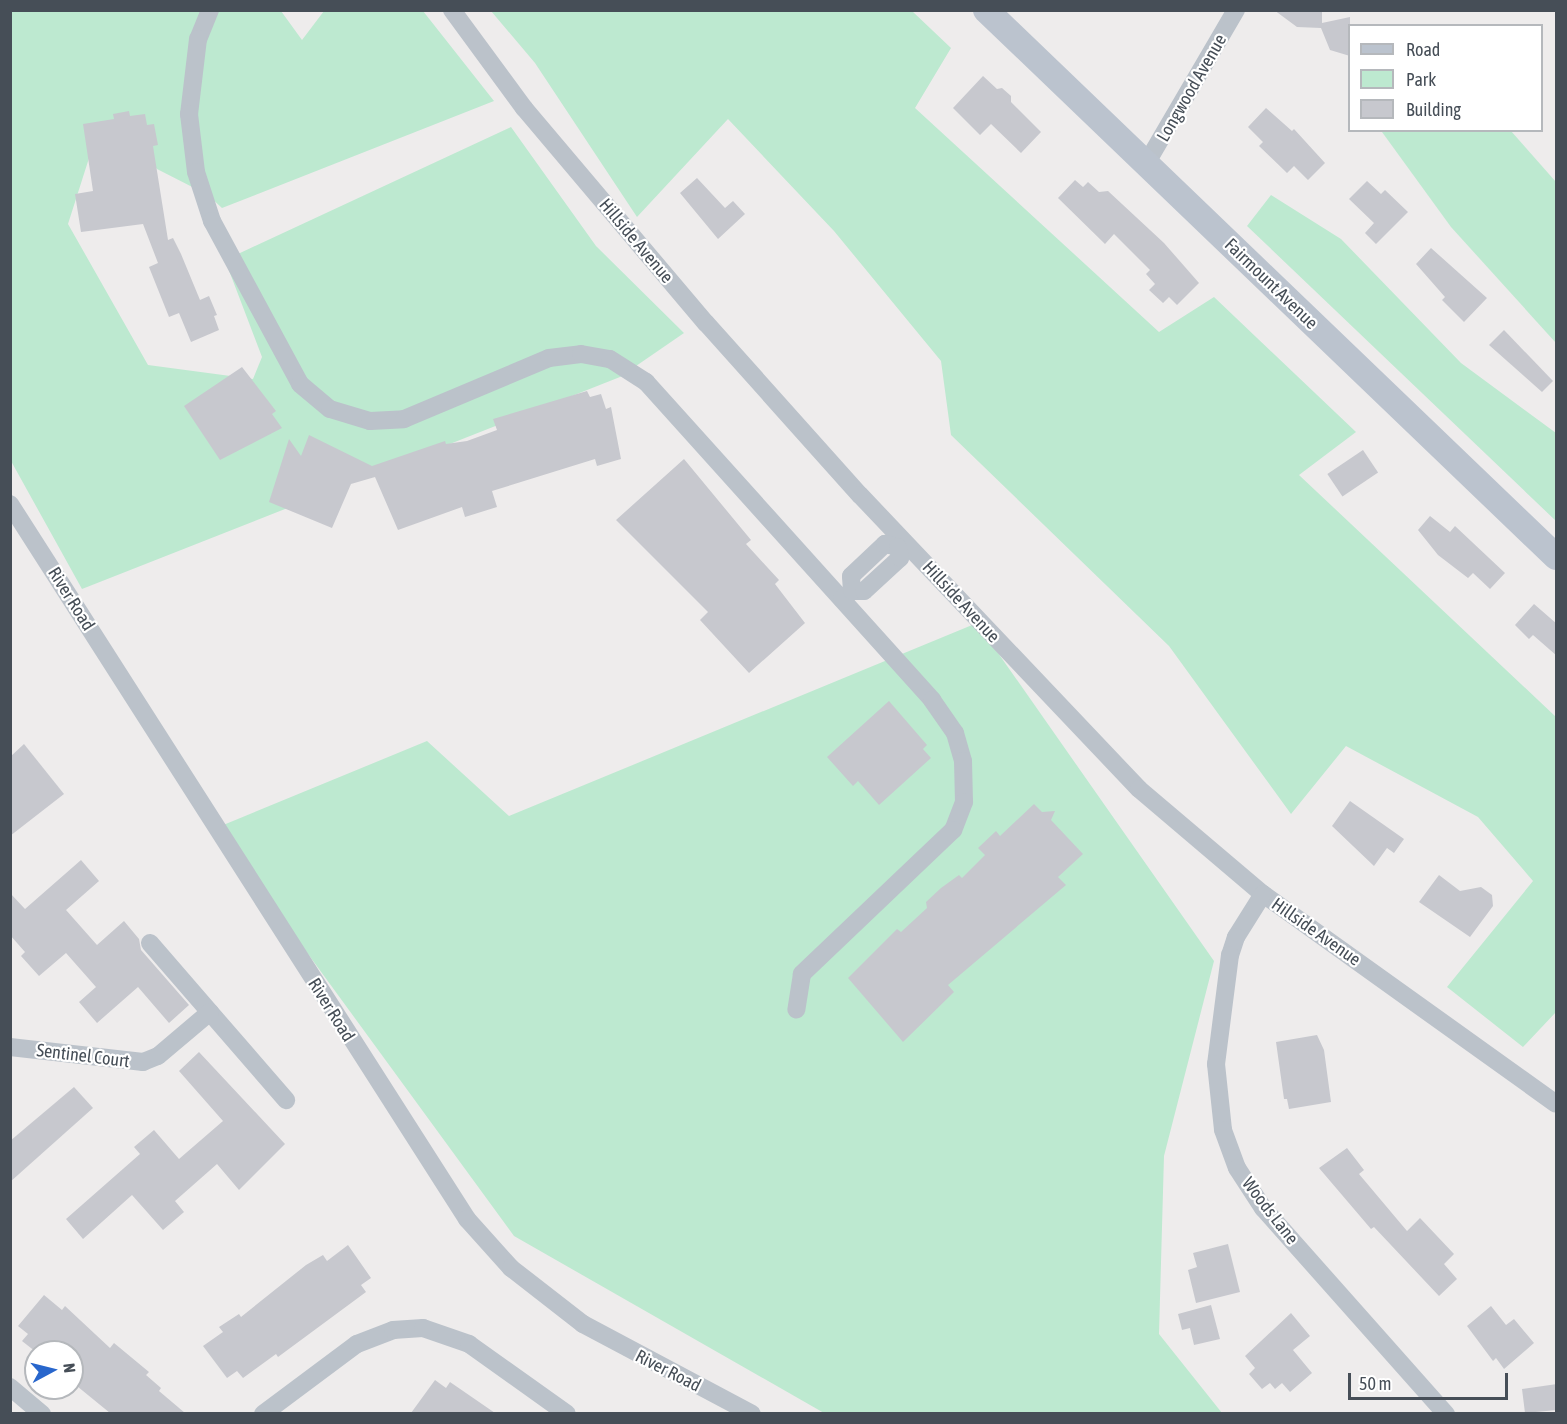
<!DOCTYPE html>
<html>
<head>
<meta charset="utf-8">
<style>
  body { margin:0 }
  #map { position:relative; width:1567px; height:1424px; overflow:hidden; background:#eeecec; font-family:"Asap Condensed",sans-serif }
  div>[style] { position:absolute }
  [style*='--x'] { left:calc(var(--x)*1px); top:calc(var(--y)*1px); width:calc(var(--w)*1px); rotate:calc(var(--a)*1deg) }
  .green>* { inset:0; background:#bde9d0 }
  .building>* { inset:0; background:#c7c8ce; transform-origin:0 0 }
  .minor>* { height:18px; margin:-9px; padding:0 9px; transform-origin:9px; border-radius:9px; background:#bbc2ca }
  .secondary>* { height:26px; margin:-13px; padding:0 13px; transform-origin:13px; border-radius:13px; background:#bbc3ce }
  span { translate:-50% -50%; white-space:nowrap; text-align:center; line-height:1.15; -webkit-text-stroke:4.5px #fff; paint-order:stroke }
  .street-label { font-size:18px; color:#464e57 }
  .frame { position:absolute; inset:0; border:12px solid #464e57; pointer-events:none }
  .legend { position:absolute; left:1348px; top:24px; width:195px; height:108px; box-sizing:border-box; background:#fff; border:2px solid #b5b8bc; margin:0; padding:8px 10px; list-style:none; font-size:18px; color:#464e57 }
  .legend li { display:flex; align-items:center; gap:12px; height:30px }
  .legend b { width:30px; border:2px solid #b5b8bc }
  .north { position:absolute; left:24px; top:1340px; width:60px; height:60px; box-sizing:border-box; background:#fff; border:2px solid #b5b8bc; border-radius:50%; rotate:83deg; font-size:16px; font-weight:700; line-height:24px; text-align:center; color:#464e57 }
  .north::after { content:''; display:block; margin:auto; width:21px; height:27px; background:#2866cc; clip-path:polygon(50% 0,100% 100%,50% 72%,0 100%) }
  .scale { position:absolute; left:1348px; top:1373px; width:160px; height:27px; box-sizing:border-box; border:3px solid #464e57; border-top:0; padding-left:8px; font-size:18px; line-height:21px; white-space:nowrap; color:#464e57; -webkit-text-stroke:4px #fff; paint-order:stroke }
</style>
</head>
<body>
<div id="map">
  <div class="green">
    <div style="clip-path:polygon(10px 11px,281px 11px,302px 40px,324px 11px,423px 11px,494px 101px,222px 208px,208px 195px,157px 169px,125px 134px,90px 155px,68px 224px,148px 365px,253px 379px,262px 357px,225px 260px,511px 127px,596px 246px,684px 333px,620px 377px,82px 589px,11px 461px)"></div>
    <div style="clip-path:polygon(491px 11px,912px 11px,951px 48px,915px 108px,1159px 332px,1214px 297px,1356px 432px,1299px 475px,1556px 717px,1556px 1012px,1523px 1047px,1447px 987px,1533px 881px,1478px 817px,1346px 746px,1291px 814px,1169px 646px,951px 435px,941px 361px,834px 231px,728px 119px,637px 217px,535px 63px)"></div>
    <div style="clip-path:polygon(1511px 131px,1556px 182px,1556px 343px,1451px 227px,1382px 132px)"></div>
    <div style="clip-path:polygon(1271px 195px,1341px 239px,1461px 363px,1556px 433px,1556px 521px,1247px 226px)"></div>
    <div style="clip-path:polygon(977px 623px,1214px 961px,1164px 1156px,1159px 1334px,1222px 1413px,824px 1413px,514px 1236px,216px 828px,427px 741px,509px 816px)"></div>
  </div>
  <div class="building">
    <div style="clip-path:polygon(1274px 10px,1322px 10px,1322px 23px,1350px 17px,1350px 56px,1330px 50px,1321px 28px,1297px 27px)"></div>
    <div style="clip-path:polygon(983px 76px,997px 89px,1002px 88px,1011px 96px,1011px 102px,1041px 132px,1021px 153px,991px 124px,980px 135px,953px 108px)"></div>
    <div style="clip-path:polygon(1266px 108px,1292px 131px,1294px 129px,1325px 163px,1308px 180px,1294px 166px,1287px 173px,1259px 146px,1263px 142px,1248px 127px)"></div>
    <div style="clip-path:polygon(129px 111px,130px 116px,145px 114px,147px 125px,154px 124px,158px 145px,153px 146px,168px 240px,173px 238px,181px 254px,200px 300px,209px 296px,217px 315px,214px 316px,219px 330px,191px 342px,179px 313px,169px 317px,149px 267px,158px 263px,143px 224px,81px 232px,75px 194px,93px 191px,83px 124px,114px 119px,113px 114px)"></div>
    <div style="clip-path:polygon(697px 178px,725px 208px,733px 201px,745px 214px,718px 239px,680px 193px)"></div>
    <div style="clip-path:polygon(1075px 180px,1083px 187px,1088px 182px,1099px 192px,1108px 191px,1164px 243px,1199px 283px,1177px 305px,1169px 297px,1163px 303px,1149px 290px,1155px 284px,1146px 274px,1150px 270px,1114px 234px,1105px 244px,1058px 198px)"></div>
    <div style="clip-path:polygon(1367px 181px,1381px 194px,1385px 190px,1408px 212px,1376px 244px,1365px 233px,1374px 223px,1349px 199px)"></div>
    <div style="clip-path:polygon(1431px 248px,1487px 298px,1464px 322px,1442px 300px,1445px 297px,1416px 264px)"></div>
    <div style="clip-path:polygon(1504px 330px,1553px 381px,1542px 392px,1489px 345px)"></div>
    <div style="clip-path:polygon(242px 367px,276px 411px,272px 414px,282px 428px,220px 460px,184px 406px)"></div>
    <div style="clip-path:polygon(587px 391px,590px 397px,601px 394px,606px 409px,611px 407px,621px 459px,597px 466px,595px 459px,492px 491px,497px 507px,465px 517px,462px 507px,398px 530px,375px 477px,351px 484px,332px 528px,269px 502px,289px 439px,301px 456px,309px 435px,372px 466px,445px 441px,446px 444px,467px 441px,497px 430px,493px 419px)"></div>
    <div style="left:1363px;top:450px;width:27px;height:43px;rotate:56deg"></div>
    <div style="clip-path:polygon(684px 459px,751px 540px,746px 544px,779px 580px,775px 584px,805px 623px,749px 673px,700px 620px,708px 612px,616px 520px)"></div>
    <div style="clip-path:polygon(1430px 516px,1450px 532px,1455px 526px,1505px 573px,1490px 589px,1473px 573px,1468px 578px,1438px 555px,1418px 530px)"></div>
    <div style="clip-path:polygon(1534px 604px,1557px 624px,1557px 656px,1533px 635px,1529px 639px,1515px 625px)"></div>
    <div style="clip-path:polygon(889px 701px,927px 745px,923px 749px,931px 758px,879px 805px,858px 781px,853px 786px,827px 757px)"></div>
    <div style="clip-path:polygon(24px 744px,64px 794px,10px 836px,10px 757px)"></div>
    <div style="clip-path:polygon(1350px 801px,1404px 839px,1394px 853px,1387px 848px,1374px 866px,1332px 826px)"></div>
    <div style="clip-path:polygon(1034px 804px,1042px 812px,1055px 811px,1051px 820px,1083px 854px,1058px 877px,1066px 885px,948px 985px,954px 992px,903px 1042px,848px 978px,897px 929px,901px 932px,927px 908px,926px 902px,941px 888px,959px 875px,962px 878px,985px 855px,978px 848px,996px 831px,1000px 836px)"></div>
    <div style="clip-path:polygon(81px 860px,99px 881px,66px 910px,97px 945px,124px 921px,139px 939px,141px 950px,189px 1005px,169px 1023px,138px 987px,97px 1023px,79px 1002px,96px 987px,66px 953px,39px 976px,21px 956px,25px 952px,10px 935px,10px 893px,25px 909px)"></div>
    <div style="clip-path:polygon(1439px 875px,1460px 891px,1481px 887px,1492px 895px,1493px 906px,1470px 937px,1419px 902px)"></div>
    <div style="clip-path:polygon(1317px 1035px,1324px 1050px,1331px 1102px,1289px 1109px,1287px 1099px,1284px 1099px,1276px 1042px)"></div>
    <div style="clip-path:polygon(199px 1052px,285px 1144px,239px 1190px,217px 1164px,175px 1201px,184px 1212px,163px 1230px,132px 1195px,83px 1239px,66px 1219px,140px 1154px,134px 1147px,154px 1130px,179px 1159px,223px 1121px,179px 1071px)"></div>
    <div style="clip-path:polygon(74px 1087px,93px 1108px,10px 1182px,10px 1141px)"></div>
    <div style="clip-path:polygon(1347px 1148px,1364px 1170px,1359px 1174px,1407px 1231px,1420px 1218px,1454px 1254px,1444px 1264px,1457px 1279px,1439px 1296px,1374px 1227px,1371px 1229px,1319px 1168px)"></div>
    <div style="clip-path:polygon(1228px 1244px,1240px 1292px,1196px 1303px,1188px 1270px,1197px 1267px,1193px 1253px)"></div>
    <div style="clip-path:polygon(348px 1245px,371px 1278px,361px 1285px,366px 1292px,278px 1357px,276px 1354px,243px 1378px,237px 1371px,227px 1378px,203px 1346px,223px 1332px,219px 1327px,239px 1314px,241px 1317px,306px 1265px,323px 1255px,327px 1261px)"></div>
    <div style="clip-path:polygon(44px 1295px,62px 1310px,65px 1306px,110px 1348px,114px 1343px,149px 1372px,146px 1375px,161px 1388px,159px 1391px,185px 1413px,110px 1413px,72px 1382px,72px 1352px,62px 1352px,52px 1344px,45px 1352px,36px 1352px,22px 1341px,28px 1334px,18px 1326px)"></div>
    <div style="clip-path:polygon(1211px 1305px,1220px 1339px,1194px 1345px,1190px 1328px,1182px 1330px,1178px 1314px)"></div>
    <div style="clip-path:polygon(1491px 1306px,1506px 1325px,1514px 1319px,1534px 1343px,1504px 1369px,1496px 1358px,1493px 1361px,1467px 1326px)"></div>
    <div style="clip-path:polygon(1291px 1313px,1310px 1336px,1293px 1350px,1312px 1373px,1290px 1392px,1282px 1383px,1275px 1389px,1270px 1383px,1262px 1389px,1249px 1374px,1255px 1368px,1245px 1356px)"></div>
    <div style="clip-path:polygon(435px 1380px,446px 1388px,450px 1382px,495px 1413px,411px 1413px)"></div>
    <div style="clip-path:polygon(1557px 1384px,1557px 1410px,1525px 1413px,1522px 1389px)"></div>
  </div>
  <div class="minor">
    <div style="--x:210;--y:10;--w:31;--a:112"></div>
    <div style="--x:198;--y:39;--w:76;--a:96.8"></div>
    <div style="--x:189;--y:114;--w:58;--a:83.1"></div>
    <div style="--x:196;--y:172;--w:52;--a:71.9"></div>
    <div style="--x:212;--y:221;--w:185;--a:61.6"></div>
    <div style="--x:300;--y:384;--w:39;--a:40"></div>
    <div style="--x:330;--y:409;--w:42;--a:16.7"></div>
    <div style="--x:370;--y:421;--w:34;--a:-3"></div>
    <div style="--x:404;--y:419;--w:157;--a:-22.8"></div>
    <div style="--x:549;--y:358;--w:32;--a:-7"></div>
    <div style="--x:581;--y:354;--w:29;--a:10"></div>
    <div style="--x:610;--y:359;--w:43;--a:32.6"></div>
    <div style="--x:646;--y:382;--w:428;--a:48"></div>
    <div style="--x:932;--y:700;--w:40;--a:55.1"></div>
    <div style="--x:955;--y:733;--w:29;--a:74"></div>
    <div style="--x:963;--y:761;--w:41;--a:88.6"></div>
    <div style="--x:964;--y:802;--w:30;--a:111"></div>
    <div style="--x:953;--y:830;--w:209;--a:136.4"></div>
    <div style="--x:802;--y:974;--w:36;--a:99"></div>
    <div style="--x:452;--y:10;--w:122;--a:53.7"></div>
    <div style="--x:524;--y:108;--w:282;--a:49.8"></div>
    <div style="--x:706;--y:323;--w:231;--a:48.2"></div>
    <div style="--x:860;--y:495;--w:405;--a:46.5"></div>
    <div style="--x:1139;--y:789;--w:162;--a:40.3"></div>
    <div style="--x:1263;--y:894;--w:360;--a:35.6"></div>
    <div style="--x:1146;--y:164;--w:178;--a:-59.7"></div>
    <div style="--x:10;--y:504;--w:849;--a:57.41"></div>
    <div style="--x:467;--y:1219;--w:66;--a:48.1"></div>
    <div style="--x:511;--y:1268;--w:91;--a:37.9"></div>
    <div style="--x:583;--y:1324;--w:191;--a:28"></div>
    <div style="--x:852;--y:591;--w:15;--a:-94"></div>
    <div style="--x:851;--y:576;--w:47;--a:-43.3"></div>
    <div style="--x:885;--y:544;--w:13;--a:13"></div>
    <div style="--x:842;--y:599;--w:13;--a:-39"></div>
    <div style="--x:852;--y:591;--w:12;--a:0"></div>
    <div style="--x:864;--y:591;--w:49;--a:-42.5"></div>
    <div style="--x:900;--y:558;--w:11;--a:-100"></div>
    <div style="--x:1263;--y:894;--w:51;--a:122.1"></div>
    <div style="--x:1236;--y:937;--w:19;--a:108"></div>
    <div style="--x:1230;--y:955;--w:110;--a:97.3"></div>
    <div style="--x:1216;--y:1064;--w:66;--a:83.9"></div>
    <div style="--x:1223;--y:1130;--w:40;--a:69.8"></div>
    <div style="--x:1237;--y:1168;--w:48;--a:57"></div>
    <div style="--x:1263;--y:1208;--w:276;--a:48.4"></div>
    <div style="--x:150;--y:943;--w:208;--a:49.1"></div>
    <div style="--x:10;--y:1047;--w:134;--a:6.4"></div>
    <div style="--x:143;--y:1062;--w:16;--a:-22"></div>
    <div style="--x:158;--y:1056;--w:68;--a:-40.2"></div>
    <div style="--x:10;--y:1387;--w:42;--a:40.2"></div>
    <div style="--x:263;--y:1414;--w:117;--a:-36.7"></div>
    <div style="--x:357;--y:1344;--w:39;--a:-21"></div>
    <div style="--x:393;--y:1330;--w:30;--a:-4"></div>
    <div style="--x:423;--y:1328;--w:49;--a:19.2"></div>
    <div style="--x:469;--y:1344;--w:120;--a:35.5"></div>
  </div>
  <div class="secondary">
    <div style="--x:986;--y:10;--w:790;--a:43.82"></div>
  </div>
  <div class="street-label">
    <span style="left:1192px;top:88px;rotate:-60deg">Longwood Avenue</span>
    <span style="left:636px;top:241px;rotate:50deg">Hillside Avenue</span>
    <span style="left:1271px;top:284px;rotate:44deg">Fairmount Avenue</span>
    <span style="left:71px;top:599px;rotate:58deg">River Road</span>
    <span style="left:961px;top:602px;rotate:47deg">Hillside Avenue</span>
    <span style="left:1316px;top:932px;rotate:35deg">Hillside Avenue</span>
    <span style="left:331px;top:1010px;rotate:58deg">River Road</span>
    <span style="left:83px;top:1056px;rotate:7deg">Sentinel Court</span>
    <span style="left:1270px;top:1211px;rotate:52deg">Woods Lane</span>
    <span style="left:668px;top:1371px;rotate:27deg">River Road</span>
  </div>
  <div class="frame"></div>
  <ul class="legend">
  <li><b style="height:8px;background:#bbc3ce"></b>Road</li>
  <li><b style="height:16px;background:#bde9d0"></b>Park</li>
  <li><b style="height:16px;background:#c7c8ce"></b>Building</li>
  </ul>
  <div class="north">N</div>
  <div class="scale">50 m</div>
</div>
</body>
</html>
